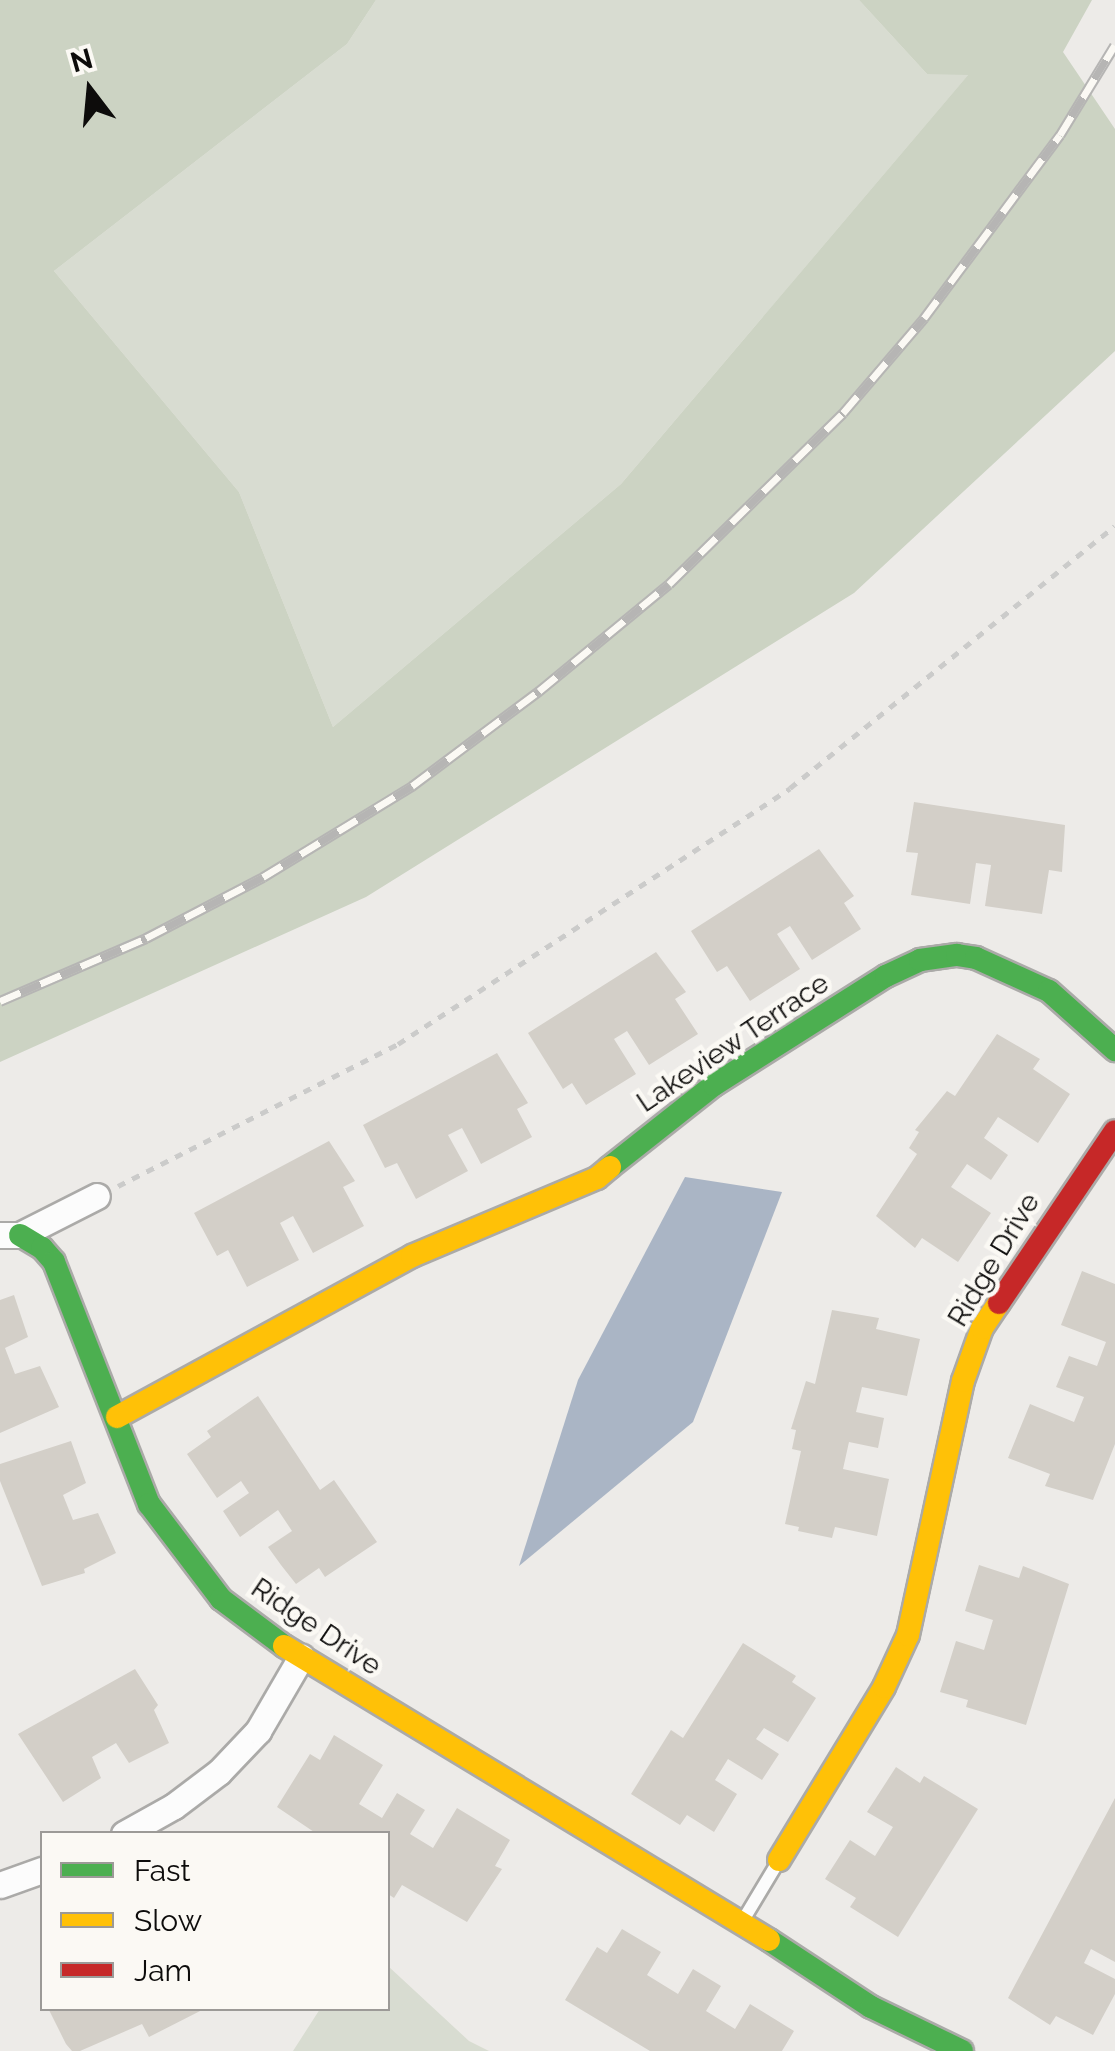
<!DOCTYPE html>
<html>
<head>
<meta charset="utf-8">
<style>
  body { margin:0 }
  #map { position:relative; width:1115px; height:2051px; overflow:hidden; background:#edebe8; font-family:Raleway,sans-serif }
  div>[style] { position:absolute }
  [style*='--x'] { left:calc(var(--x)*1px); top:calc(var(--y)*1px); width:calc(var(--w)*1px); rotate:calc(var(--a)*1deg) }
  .green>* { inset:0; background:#d8dcd1 }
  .forest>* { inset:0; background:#ccd3c3 }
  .water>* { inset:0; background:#aab5c5 }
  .building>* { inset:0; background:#d3cfc8 }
  .path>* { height:5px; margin-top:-2.5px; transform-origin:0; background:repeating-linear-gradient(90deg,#cbcbca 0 8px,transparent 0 16px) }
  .roads { filter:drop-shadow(2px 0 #abaaa8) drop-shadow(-2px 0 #abaaa8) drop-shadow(0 2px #abaaa8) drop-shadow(0 -2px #abaaa8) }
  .lane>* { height:12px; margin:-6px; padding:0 6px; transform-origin:6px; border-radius:6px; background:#fcfcfc }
  .street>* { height:25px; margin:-12.5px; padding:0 12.5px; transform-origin:12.5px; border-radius:12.5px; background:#fcfcfc }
  .fast>* { height:22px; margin:-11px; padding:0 11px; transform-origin:11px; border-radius:11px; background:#4caf50 }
  .slow>* { height:22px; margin:-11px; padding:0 11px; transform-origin:11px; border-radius:11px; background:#ffc107 }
  .jam>* { height:22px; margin:-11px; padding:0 11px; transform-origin:11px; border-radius:11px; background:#c62828 }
  .rail>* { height:11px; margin-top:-5.5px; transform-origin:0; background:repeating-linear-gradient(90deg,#fbf9f4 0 22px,#b6b5b4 0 44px); box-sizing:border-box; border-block:2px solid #b6b5b4 }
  span { translate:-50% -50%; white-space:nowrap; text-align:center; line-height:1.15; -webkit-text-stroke:9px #fbf9f4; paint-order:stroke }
  .street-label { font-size:28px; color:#0d0c0b }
  .legend { position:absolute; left:40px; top:1831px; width:350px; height:180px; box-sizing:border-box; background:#fbf9f4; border:2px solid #9c9a97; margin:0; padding:12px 18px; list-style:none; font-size:30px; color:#0d0c0b }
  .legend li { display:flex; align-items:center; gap:20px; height:50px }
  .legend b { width:50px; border:2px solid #9c9a97 }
  .north { position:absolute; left:40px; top:40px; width:100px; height:100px; -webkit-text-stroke:8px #fbf9f4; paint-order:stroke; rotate:344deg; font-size:28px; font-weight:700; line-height:40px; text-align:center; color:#0d0c0b }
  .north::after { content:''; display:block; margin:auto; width:35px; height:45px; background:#0d0c0b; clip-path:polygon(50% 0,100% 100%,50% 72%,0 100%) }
</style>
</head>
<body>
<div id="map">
  <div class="green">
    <div style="clip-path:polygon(376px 0,859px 0,927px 74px,969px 74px,621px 484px,333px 727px,239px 492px,54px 271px,347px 44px)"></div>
    <div style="clip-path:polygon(388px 1966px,469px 2041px,489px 2051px,293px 2051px,320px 2009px,388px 2008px)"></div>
  </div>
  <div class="forest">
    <div style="clip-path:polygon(0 0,376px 0,347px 44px,54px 271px,239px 492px,333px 727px,621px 484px,968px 75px,927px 74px,859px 0,1092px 0,1063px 52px,1115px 129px,1115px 351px,854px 593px,366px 897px,0 1062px)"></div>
  </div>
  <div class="water">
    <div style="clip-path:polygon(685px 1177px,782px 1192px,693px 1422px,519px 1566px,578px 1380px)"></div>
  </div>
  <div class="building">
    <div style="clip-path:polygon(914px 802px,1065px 825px,1062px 872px,1049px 870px,1042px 914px,985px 906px,991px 865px,976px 863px,970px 904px,911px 895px,918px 853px,906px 852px)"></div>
    <div style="clip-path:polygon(819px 849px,854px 896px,844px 903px,861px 929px,812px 960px,790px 926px,777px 934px,800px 969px,750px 1001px,727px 966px,717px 972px,691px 931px)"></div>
    <div style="clip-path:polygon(656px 952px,686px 992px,675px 999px,698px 1034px,649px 1065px,627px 1031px,614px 1039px,636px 1074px,586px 1105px,572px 1083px,563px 1089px,528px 1033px)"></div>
    <div style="clip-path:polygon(997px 1034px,1040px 1059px,1033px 1069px,1070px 1094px,1038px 1143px,998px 1117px,984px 1138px,1008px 1155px,991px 1180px,967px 1164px,951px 1187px,991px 1213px,958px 1262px,922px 1238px,915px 1248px,876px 1216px,917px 1154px,909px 1148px,919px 1132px,915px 1130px,947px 1091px,955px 1096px)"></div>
    <div style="clip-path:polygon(497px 1053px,528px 1103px,517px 1109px,532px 1137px,481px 1164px,462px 1128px,448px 1135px,468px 1171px,416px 1199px,397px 1163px,385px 1168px,363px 1125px)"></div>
    <div style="clip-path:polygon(329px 1141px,355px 1181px,343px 1187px,364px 1226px,313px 1253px,293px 1216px,280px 1223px,299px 1260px,247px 1287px,228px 1250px,217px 1256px,194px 1213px)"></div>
    <div style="clip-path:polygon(1082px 1271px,1115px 1284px,1115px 1444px,1093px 1500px,1045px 1486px,1050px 1474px,1008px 1458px,1030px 1404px,1074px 1422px,1084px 1397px,1056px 1387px,1069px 1356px,1097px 1366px,1106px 1342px,1061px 1325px)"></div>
    <div style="clip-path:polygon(14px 1295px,28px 1337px,5px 1348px,15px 1374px,40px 1366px,59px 1407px,0 1433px,0 1300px)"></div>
    <div style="clip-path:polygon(832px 1310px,879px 1318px,876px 1329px,920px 1339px,907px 1396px,862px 1387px,856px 1412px,884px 1418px,878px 1448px,849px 1442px,843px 1469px,889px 1479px,877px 1536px,835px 1527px,832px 1538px,798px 1531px,799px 1527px,785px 1524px,801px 1451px,792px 1449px,796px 1430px,791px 1429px,806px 1381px,815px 1384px)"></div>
    <div style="clip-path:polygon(258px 1396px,320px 1490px,334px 1480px,377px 1542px,325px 1577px,319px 1568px,296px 1584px,281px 1565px,268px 1547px,292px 1531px,278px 1510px,240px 1537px,223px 1511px,249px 1493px,241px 1481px,217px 1498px,187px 1454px,211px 1437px,207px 1431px)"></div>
    <div style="clip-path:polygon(71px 1441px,86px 1483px,63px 1495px,73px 1520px,98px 1513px,116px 1553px,84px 1569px,85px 1573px,42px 1586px,0 1481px,0 1464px)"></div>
    <div style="clip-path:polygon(979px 1565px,1019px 1578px,1023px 1566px,1069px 1584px,1026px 1725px,966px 1707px,968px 1700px,940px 1692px,956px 1641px,984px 1650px,993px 1620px,965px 1611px)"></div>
    <div style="clip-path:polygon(743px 1643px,796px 1676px,792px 1682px,816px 1698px,788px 1742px,764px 1728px,756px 1739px,779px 1754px,762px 1780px,728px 1759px,715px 1780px,737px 1794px,714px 1832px,687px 1815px,680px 1825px,631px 1794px,671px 1730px,683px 1738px)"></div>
    <div style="clip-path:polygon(135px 1669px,158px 1705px,154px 1710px,169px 1743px,129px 1763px,116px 1743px,92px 1757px,101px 1778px,63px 1802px,18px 1734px)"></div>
    <div style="clip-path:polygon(334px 1735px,383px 1765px,359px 1804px,382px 1818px,397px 1793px,425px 1810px,410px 1834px,433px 1848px,457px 1808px,510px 1840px,495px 1866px,502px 1869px,467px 1922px,402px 1885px,394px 1898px,388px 1894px,388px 1834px,317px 1834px,277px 1807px,310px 1754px,320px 1760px)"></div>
    <div style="clip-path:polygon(896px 1767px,920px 1783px,924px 1776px,978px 1809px,898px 1937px,850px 1907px,856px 1898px,825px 1879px,850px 1840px,875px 1856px,893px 1827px,867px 1812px)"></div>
    <div style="clip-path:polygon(1115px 1798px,1115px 1962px,1091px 1949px,1084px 1963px,1115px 1979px,1115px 1994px,1093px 2035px,1056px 2016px,1050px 2025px,1008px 1998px)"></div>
    <div style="clip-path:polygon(622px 1929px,661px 1952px,647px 1975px,678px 1994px,693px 1969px,721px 1986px,706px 2011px,735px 2029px,750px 2004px,794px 2031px,782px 2051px,650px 2051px,565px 2000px,597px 1947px,607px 1953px)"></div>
    <div style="clip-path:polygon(48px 2008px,206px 2008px,149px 2037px,142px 2024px,80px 2051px,72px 2051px,66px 2044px)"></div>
  </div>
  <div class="path">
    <div style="--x:118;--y:1186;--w:314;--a:-26.9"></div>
    <div style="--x:398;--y:1044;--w:468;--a:-33.1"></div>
    <div style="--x:790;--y:788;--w:417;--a:-38.9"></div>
  </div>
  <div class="roads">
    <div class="lane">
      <div style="--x:742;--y:1922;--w:70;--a:-59"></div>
    </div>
    <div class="street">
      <div style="--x:0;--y:1235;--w:20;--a:0"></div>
      <div style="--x:20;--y:1235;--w:86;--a:-26.9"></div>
      <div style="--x:124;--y:1834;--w:57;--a:-29.2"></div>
      <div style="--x:174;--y:1806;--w:56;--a:-37.1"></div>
      <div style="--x:219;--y:1772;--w:57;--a:-46.4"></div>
      <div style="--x:258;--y:1731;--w:86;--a:-59.8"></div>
      <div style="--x:0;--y:1885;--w:45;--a:-19.7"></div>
    </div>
    <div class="fast">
      <div style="--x:610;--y:1167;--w:132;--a:-38.3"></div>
      <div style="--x:714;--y:1085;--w:204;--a:-32.4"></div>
      <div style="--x:886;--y:976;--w:38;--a:-25"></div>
      <div style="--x:920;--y:960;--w:37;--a:-8"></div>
      <div style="--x:957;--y:955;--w:19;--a:9"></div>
      <div style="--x:976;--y:958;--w:80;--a:24.3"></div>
      <div style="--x:1049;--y:991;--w:89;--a:41.8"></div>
      <div style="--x:20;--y:1235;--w:26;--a:31"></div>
      <div style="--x:42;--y:1248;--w:18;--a:49"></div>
      <div style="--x:54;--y:1262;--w:260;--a:68.6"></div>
      <div style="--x:149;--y:1504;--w:119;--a:52.8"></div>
      <div style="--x:221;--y:1599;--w:79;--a:36.7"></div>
      <div style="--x:769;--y:1940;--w:122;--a:33.3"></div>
      <div style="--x:871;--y:2007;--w:101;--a:25.8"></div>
    </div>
    <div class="slow">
      <div style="--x:117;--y:1417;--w:336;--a:-28.6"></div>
      <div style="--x:412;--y:1256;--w:201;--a:-22.9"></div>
      <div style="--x:597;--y:1178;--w:17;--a:-40"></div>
      <div style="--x:284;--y:1646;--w:567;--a:31.22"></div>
      <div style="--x:779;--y:1860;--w:202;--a:-58.7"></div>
      <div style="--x:884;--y:1687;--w:57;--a:-65.2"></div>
      <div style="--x:908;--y:1635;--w:260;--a:-77.8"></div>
      <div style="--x:963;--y:1381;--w:56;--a:-70.3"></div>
      <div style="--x:982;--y:1328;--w:30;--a:-56"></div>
    </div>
    <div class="jam">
      <div style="--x:999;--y:1303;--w:207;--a:-56"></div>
    </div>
  </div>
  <div class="rail">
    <div style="--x:0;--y:1001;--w:159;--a:-23.3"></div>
    <div style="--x:146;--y:938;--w:132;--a:-27.5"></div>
    <div style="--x:263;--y:877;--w:175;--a:-31.4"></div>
    <div style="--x:412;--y:786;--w:159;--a:-36.8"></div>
    <div style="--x:539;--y:691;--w:168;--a:-39.5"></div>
    <div style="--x:669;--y:584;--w:244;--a:-44.5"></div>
    <div style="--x:843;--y:413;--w:125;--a:-49.5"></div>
    <div style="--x:924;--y:318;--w:228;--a:-53.4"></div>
    <div style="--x:1060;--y:135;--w:105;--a:-58.6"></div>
  </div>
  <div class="street-label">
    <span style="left:733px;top:1043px;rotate:-34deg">Lakeview Terrace</span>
    <span style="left:994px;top:1260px;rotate:-59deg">Ridge Drive</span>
    <span style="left:316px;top:1627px;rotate:34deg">Ridge Drive</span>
  </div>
  <ul class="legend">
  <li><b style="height:12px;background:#4caf50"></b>Fast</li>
  <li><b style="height:12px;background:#ffc107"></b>Slow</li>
  <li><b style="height:12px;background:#c62828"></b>Jam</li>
  </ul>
  <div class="north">N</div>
</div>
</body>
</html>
